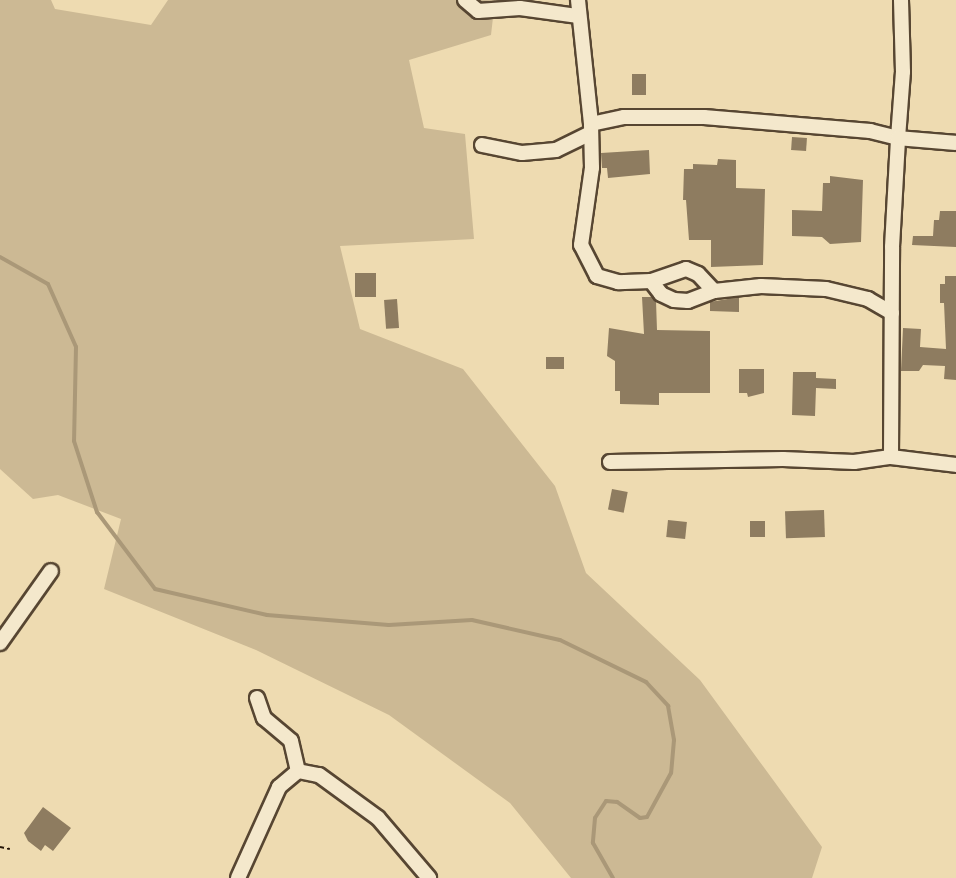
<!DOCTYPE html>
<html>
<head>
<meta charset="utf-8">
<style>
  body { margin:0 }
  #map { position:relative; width:956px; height:878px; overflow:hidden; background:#eedbb1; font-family:"IM FELL Double Pica",serif }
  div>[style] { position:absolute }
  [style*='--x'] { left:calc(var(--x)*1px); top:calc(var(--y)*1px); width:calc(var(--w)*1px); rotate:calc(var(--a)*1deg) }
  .green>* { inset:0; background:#ccb994 }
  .stream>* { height:4px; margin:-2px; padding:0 2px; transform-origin:2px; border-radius:2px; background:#aa9878 }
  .building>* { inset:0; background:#8e7c60; transform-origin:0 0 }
  .path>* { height:2px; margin-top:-1px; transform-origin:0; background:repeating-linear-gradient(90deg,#251508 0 4.5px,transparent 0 7.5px) }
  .roads { filter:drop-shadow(2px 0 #574632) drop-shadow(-2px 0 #574632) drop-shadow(0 2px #574632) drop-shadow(0 -2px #574632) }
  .minor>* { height:14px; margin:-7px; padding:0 7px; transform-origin:7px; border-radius:7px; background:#f4e8cc }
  span { translate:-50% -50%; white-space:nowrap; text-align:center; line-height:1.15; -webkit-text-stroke:4.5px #f4e8cc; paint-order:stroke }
</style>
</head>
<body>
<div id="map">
  <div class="green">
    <div style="clip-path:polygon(0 0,51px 0,55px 9px,151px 25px,168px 0,495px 0,491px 35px,409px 60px,424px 128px,465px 134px,474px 239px,340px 246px,360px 329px,463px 369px,555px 486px,586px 573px,700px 680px,822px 847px,812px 878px,571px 878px,510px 803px,389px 715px,256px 650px,104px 589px,121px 519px,58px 495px,33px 499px,0 469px)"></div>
  </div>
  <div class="stream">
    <div style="--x:0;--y:257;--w:55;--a:29.4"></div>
    <div style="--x:48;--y:284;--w:69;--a:66"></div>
    <div style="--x:76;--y:347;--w:94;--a:91.2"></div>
    <div style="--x:74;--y:441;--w:75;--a:72.1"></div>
    <div style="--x:97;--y:512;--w:96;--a:53"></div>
    <div style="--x:155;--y:589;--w:115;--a:13.1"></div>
    <div style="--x:267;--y:615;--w:122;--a:4.7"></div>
    <div style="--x:389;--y:625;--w:83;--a:-3.4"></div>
    <div style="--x:472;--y:620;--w:90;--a:12.8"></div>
    <div style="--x:560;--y:640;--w:96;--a:26"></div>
    <div style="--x:646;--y:682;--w:33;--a:47"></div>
    <div style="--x:668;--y:706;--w:35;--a:80"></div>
    <div style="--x:674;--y:740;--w:33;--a:95"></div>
    <div style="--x:671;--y:773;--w:50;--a:118.6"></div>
    <div style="--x:647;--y:817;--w:7;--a:172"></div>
    <div style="--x:640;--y:818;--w:28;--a:-145"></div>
    <div style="--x:617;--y:802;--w:11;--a:-175"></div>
    <div style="--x:606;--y:801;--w:20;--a:123"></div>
    <div style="--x:595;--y:818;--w:25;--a:95"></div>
    <div style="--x:593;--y:843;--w:40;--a:60.3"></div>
  </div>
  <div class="building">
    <div style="left:632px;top:74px;width:14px;height:21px"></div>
    <div style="left:792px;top:137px;width:15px;height:13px;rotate:4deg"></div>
    <div style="clip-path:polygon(649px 150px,650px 174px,608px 178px,607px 168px,602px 168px,601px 153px)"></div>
    <div style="clip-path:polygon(718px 159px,736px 160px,736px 188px,765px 189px,763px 265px,711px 267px,711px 240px,689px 240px,686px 200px,683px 200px,684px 169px,693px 169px,693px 164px,717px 165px)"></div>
    <div style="clip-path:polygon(830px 176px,863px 180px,861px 242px,830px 244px,822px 237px,792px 236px,792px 210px,822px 211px,823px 183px,830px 183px)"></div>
    <div style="clip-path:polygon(940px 211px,956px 211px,956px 247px,912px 245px,913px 236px,933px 236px,934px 220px,939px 220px)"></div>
    <div style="left:355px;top:273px;width:21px;height:24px"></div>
    <div style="clip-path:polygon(945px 276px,956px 276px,956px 380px,944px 379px,945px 366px,923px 365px,919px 371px,901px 371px,903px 328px,921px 329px,920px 347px,946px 349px,944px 303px,940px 303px,940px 284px,945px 284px)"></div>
    <div style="clip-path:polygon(642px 297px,652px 297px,656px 301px,657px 330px,710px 331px,710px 393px,659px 393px,659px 405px,620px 404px,620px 391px,615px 391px,615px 361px,607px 356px,609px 328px,644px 334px)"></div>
    <div style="clip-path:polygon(739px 297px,739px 312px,710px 311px,710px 302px)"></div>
    <div style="left:397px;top:299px;width:29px;height:13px;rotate:86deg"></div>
    <div style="left:546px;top:357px;width:18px;height:12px"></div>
    <div style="clip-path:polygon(739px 369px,764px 369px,764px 393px,748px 397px,747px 393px,739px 393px)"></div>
    <div style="clip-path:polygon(793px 372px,816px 372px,816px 378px,836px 379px,836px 389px,816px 388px,815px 416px,792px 415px)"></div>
    <div style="left:612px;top:489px;width:16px;height:21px;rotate:11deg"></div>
    <div style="left:824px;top:510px;width:27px;height:39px;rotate:88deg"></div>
    <div style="left:668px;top:520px;width:19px;height:17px;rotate:6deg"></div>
    <div style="left:750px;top:521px;width:15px;height:16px"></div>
    <div style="clip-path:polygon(43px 807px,71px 828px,53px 851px,45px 845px,41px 851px,28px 841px,24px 833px)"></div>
  </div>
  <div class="path">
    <div style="--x:0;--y:847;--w:10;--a:11"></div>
  </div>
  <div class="roads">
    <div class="minor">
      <div style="--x:465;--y:0;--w:17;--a:40"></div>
      <div style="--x:478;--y:11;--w:42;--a:-4.1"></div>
      <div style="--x:520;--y:8;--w:59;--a:7.9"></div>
      <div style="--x:578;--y:0;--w:125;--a:84"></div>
      <div style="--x:482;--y:145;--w:41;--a:11.3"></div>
      <div style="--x:522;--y:153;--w:34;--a:-5"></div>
      <div style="--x:556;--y:150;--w:39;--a:-26"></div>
      <div style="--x:651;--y:281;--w:16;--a:52"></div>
      <div style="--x:661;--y:294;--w:14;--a:25"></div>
      <div style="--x:674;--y:300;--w:14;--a:4"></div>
      <div style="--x:688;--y:301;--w:28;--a:-21"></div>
      <div style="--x:892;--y:313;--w:28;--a:-150"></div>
      <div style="--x:868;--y:299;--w:43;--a:-166.6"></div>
      <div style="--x:826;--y:289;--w:65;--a:-177.4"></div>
      <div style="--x:761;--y:286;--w:47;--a:173.9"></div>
      <div style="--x:714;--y:291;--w:23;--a:-133"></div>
      <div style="--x:698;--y:274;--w:13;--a:-157"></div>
      <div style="--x:686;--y:269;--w:37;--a:161"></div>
      <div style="--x:651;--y:281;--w:33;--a:178"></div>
      <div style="--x:618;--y:282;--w:22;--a:-164"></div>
      <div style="--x:597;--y:276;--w:35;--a:-117"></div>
      <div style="--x:581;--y:245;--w:78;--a:-81.9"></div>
      <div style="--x:592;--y:168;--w:44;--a:-91.3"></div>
      <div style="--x:591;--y:124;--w:34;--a:-12"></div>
      <div style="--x:624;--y:117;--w:80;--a:0"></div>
      <div style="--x:704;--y:117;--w:167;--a:4.8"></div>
      <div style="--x:870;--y:131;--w:29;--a:14"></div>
      <div style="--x:898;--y:138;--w:66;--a:-85.7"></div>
      <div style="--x:903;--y:72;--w:72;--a:-91.6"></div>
      <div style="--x:891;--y:457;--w:210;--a:-89.7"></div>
      <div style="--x:892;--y:247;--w:109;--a:-86.8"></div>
      <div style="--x:898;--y:138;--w:58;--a:4.9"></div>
      <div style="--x:610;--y:462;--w:173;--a:-1"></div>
      <div style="--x:783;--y:459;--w:71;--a:2.4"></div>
      <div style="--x:854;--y:462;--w:37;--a:-8"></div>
      <div style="--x:891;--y:457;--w:65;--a:7"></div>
      <div style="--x:0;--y:643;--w:88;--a:-54.7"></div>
      <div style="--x:257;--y:698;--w:21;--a:71"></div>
      <div style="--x:264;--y:718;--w:35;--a:40"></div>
      <div style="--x:291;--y:741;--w:31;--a:77"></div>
      <div style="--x:238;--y:878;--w:100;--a:-65.7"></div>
      <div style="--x:279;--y:787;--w:25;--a:-40"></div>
      <div style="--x:298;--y:771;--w:21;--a:11"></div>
      <div style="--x:319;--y:775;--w:73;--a:36.1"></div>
      <div style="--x:378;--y:818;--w:79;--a:49.6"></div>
    </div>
  </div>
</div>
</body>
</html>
